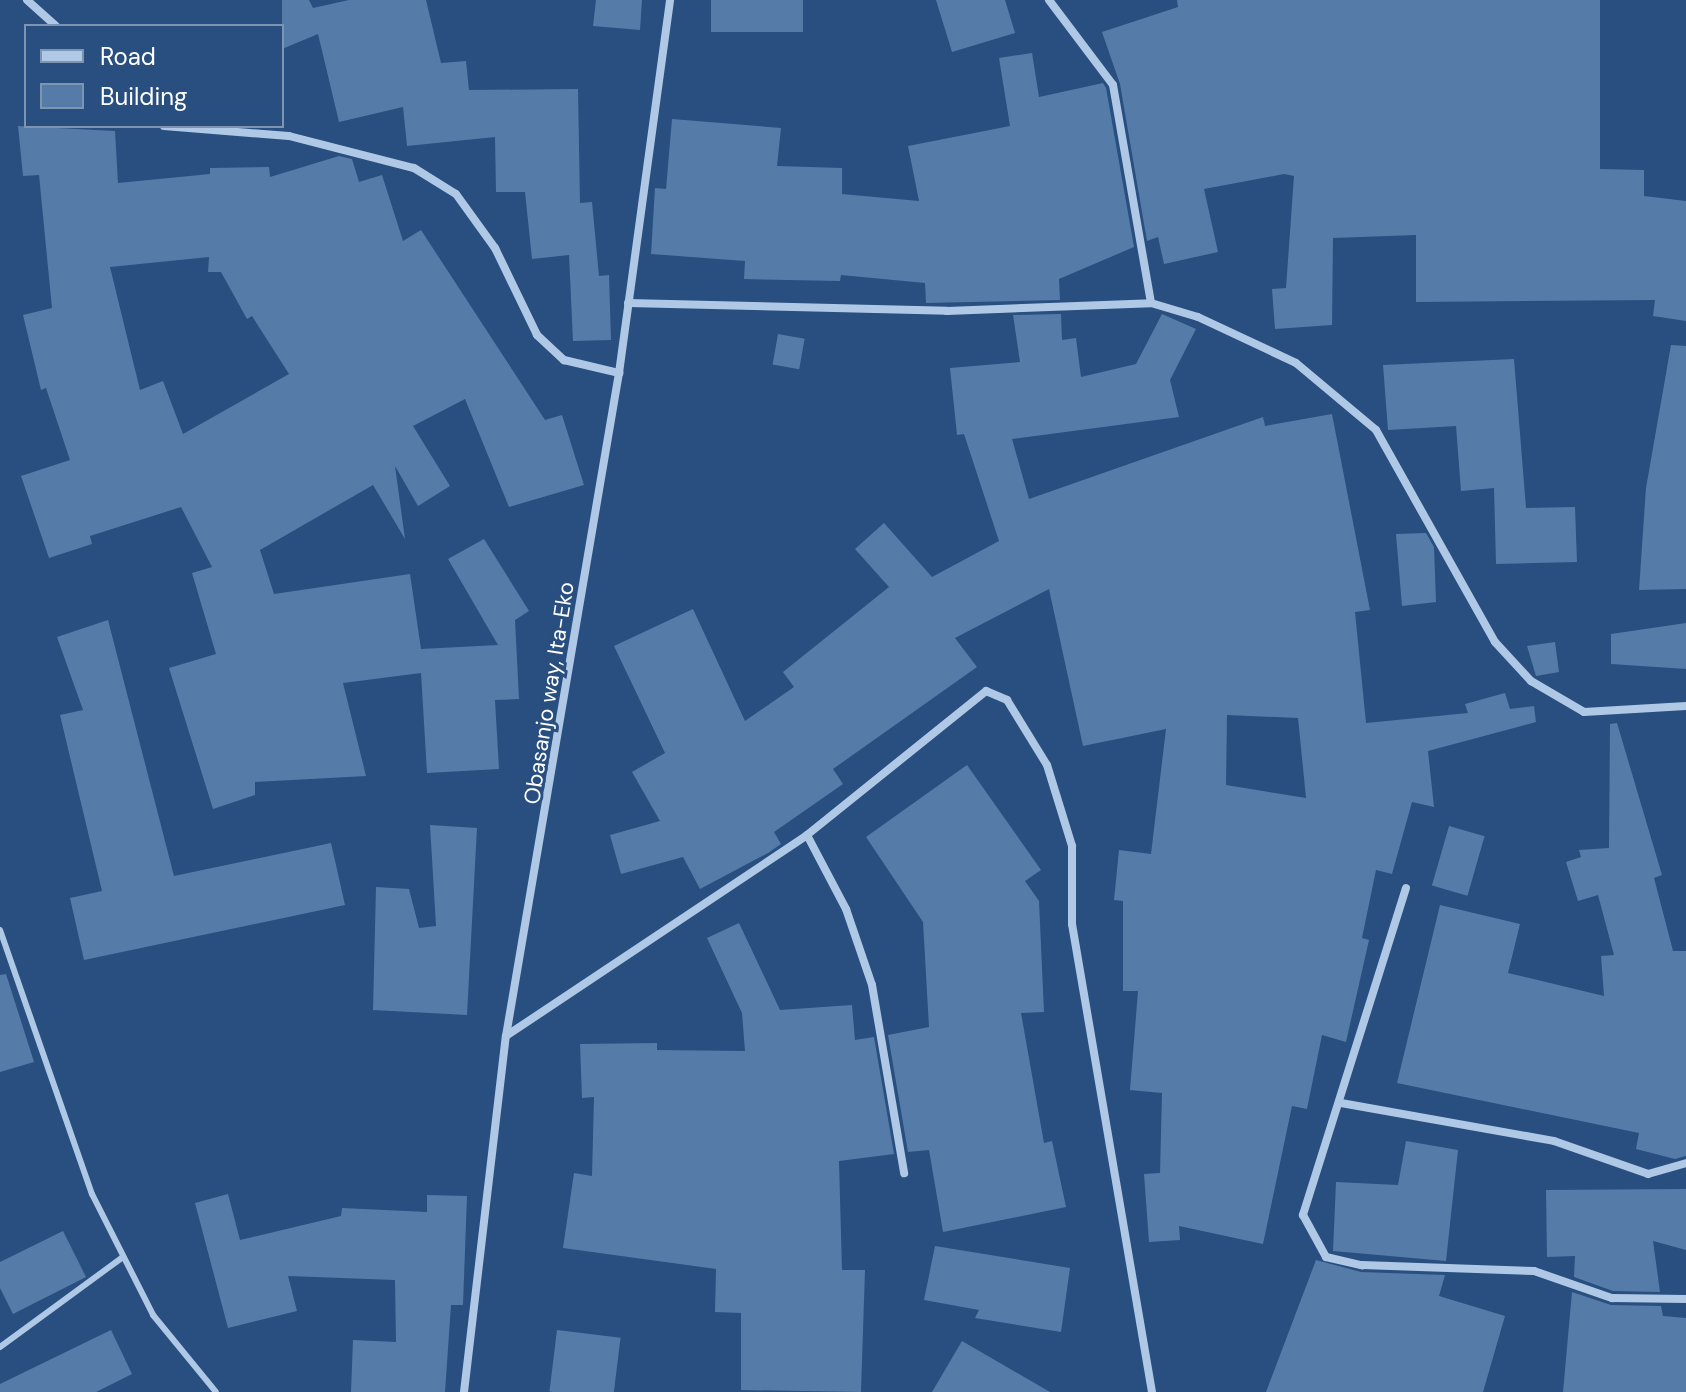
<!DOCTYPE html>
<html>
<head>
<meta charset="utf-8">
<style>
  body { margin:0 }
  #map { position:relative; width:1686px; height:1392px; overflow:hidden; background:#284f7f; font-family:"DM Sans",sans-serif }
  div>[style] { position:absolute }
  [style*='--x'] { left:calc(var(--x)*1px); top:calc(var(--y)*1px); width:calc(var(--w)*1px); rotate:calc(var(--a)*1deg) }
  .building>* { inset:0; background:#557ba9; transform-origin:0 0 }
  .service>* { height:6px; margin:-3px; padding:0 3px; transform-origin:3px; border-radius:3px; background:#afc8e5 }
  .minor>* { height:8px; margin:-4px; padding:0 4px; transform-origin:4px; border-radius:4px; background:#afc8e5 }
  span { translate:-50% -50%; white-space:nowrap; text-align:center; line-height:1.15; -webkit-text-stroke:6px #284f7f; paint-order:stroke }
  .street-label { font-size:22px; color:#fff }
  .legend { position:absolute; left:24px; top:24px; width:260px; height:104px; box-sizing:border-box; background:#284f7f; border:2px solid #7e95b2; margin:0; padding:10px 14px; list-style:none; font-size:24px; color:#fff }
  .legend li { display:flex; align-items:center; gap:16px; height:40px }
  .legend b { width:40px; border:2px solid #7e95b2 }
</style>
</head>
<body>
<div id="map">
  <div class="building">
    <div style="clip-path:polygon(282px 0,309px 0,313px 8px,349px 0,426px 0,441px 63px,466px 61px,469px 90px,578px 89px,580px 203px,592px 202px,599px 276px,609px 275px,611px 340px,573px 341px,569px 255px,532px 259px,525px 192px,496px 192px,495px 137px,407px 146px,403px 107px,339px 122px,318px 34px,282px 49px)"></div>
    <div style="clip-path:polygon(596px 0,642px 0,640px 30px,593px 26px)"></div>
    <div style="left:711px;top:0;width:92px;height:32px"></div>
    <div style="clip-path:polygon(936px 0,1005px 0,1015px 33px,952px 52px)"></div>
    <div style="clip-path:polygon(1177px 0,1600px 0,1600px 169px,1644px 170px,1644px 196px,1686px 201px,1686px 321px,1653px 316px,1655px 300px,1416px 302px,1416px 235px,1333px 238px,1332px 325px,1275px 329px,1272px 289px,1286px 288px,1294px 176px,1284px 174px,1204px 189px,1218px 252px,1164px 264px,1158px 237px,1147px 241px,1120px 84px,1102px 32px,1178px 7px)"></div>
    <div style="clip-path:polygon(1032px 53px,1039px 97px,1103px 83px,1106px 88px,1134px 247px,1059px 279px,1060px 300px,926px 303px,925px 283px,841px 275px,840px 281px,744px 279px,745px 261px,651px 254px,655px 188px,666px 189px,672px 119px,781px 128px,777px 166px,842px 168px,842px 194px,919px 201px,908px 146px,1010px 126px,999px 58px)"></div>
    <div style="clip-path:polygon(evenodd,18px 126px,115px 131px,118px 183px,210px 174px,210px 168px,269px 167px,270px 177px,339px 156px,352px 159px,359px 182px,382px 175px,403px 241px,421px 230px,545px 420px,562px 415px,584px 485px,509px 507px,465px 399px,413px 426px,450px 486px,418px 506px,395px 466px,405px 539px,373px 485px,260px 550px,274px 594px,410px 574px,421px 649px,498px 645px,448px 559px,484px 539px,529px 611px,515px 620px,519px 699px,495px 700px,499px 769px,427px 773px,421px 673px,343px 683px,366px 776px,255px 782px,255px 795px,213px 809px,169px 668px,216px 654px,192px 573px,212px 567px,181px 507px,90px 536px,92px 544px,49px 558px,21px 476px,70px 460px,46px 388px,41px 390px,23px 315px,52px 308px,39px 175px,23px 176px,18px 126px,209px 257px,208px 272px,221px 272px,247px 319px,252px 316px,289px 374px,183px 434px,163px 381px,140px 390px,110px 267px,209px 257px)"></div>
    <div style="clip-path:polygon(evenodd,1061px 314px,1062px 340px,1076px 338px,1081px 377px,1136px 364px,1162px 314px,1196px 329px,1170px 380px,1179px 417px,1012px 439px,1029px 499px,1263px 417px,1265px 426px,1332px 414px,1370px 610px,1355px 612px,1366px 723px,1468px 713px,1465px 704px,1505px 693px,1510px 709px,1534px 706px,1536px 722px,1428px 751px,1434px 807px,1412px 802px,1392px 874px,1376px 870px,1362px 938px,1369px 940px,1346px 1042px,1322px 1035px,1307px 1109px,1292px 1106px,1263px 1244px,1179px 1226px,1180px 1240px,1149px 1242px,1144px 1174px,1160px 1173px,1162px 1093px,1130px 1090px,1138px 991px,1123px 991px,1123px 901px,1114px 900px,1119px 850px,1151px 854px,1166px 729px,1083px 746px,1049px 589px,955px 638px,977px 667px,833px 769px,843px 784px,774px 832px,781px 844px,768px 853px,700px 889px,683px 857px,621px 874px,610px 835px,660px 821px,632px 772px,665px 753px,614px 646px,693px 609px,745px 721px,794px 687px,783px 672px,889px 587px,855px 549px,884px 523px,932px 577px,999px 541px,964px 434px,957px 435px,950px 368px,1020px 362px,1013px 315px,1061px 314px,1227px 715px,1298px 718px,1306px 798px,1226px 785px,1227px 715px)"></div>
    <div style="left:778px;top:334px;width:27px;height:31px;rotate:10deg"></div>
    <div style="clip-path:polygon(1671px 345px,1686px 346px,1686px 589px,1639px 590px,1646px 488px)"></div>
    <div style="clip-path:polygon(1514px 359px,1526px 508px,1575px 507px,1577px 562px,1496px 564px,1494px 488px,1461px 491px,1456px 426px,1388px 430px,1383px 365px)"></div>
    <div style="clip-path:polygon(1426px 533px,1434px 547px,1436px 602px,1402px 606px,1396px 534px)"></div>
    <div style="clip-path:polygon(108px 620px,174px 876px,331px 843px,345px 905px,84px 960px,70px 898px,102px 891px,60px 715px,83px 710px,57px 637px)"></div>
    <div style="clip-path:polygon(1686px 623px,1686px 669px,1611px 664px,1611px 634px)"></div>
    <div style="clip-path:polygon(1555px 642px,1559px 672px,1536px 676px,1527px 646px)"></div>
    <div style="clip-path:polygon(1617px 723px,1662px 875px,1654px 878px,1673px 951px,1686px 951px,1686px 1156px,1675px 1159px,1636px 1149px,1639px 1133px,1397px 1083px,1440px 905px,1520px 924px,1508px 973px,1604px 996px,1601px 956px,1614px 955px,1598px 895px,1578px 901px,1566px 862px,1581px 857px,1579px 850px,1609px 848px,1610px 724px)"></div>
    <div style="clip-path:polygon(967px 765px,1041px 870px,1025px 881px,1039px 901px,1044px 1012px,1021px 1013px,1044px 1143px,1052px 1141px,1066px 1207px,943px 1232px,929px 1150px,908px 1152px,888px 1035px,929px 1027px,923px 922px,866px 837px)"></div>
    <div style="clip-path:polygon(430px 825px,477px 828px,467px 1015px,373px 1010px,376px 887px,409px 889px,419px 928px,436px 926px)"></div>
    <div style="left:1449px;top:826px;width:37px;height:62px;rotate:16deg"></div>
    <div style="clip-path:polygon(739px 923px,780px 1010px,852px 1005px,855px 1040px,874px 1037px,894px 1154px,839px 1161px,842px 1270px,865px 1270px,861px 1392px,741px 1390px,741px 1313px,715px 1312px,716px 1269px,563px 1248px,574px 1173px,592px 1176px,594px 1097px,582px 1098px,580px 1044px,657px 1043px,657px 1050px,745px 1051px,742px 1013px,707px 938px)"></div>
    <div style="clip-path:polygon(6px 974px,34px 1062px,0 1072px,0 975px)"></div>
    <div style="clip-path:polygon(1406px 1141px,1458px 1150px,1446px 1261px,1333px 1251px,1336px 1182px,1398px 1185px)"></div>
    <div style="clip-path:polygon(1686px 1189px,1686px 1250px,1653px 1241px,1660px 1292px,1613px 1291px,1574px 1277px,1575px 1256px,1547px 1257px,1546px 1190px)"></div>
    <div style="clip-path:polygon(228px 1194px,240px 1240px,341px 1216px,342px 1208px,427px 1212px,427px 1195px,467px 1196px,463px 1305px,451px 1305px,445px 1392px,351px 1392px,353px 1340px,396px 1342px,395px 1280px,288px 1276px,297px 1311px,228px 1328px,195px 1203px)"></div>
    <div style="clip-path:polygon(63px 1231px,86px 1277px,13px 1314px,0 1288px,0 1262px)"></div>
    <div style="clip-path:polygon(935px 1246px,1070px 1268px,1061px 1332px,975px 1318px,979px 1310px,924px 1300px)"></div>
    <div style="clip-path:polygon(1316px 1260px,1361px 1272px,1445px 1275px,1439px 1296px,1505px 1316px,1483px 1392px,1266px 1392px)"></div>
    <div style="clip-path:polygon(1572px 1292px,1611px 1305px,1661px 1306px,1663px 1316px,1686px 1318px,1686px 1392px,1563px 1392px)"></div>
    <div style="clip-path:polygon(111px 1330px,132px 1374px,96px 1392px,0 1392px,0 1384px)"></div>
    <div style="left:557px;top:1330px;width:64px;height:62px;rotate:7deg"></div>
    <div style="clip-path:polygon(962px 1341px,1050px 1392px,932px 1392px)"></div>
  </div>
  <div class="service">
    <div style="--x:0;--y:930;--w:280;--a:70.8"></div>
    <div style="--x:92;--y:1194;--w:136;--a:63.2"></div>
    <div style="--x:153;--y:1315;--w:99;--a:50.7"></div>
    <div style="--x:0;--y:1347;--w:152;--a:-36.2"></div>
  </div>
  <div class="minor">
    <div style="--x:27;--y:0;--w:39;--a:42"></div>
    <div style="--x:1049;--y:0;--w:106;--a:53"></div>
    <div style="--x:1113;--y:85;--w:221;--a:80.1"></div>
    <div style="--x:164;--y:126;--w:125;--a:4.6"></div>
    <div style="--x:289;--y:136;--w:129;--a:14.4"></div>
    <div style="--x:414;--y:168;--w:49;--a:31.8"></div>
    <div style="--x:456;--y:194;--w:67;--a:54.2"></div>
    <div style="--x:495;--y:248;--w:97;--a:64.2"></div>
    <div style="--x:537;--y:335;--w:37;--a:43"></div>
    <div style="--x:564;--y:360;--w:57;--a:13.3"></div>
    <div style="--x:628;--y:303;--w:319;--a:1.4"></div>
    <div style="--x:947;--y:311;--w:204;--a:-2.2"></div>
    <div style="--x:1151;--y:303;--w:49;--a:16.6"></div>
    <div style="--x:1198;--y:317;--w:108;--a:25.1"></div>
    <div style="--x:1296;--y:363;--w:104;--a:39.9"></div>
    <div style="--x:1376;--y:430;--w:243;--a:60.7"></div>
    <div style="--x:1495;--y:642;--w:53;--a:47.3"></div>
    <div style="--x:1531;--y:681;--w:61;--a:30.3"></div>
    <div style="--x:1584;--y:712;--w:102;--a:-3.4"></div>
    <div style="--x:807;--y:835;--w:84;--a:62.2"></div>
    <div style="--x:846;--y:909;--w:80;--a:71.1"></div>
    <div style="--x:872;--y:985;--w:191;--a:80.3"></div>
    <div style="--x:1406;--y:888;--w:343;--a:107.5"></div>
    <div style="--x:1303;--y:1215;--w:48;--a:61.3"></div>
    <div style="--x:1326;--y:1257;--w:37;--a:13"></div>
    <div style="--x:1362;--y:1265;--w:172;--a:2"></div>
    <div style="--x:1534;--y:1271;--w:83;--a:19.1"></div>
    <div style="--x:1612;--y:1298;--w:74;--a:0.8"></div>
    <div style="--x:506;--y:1036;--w:362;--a:-33.7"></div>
    <div style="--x:807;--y:835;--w:230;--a:-38.8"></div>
    <div style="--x:986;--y:691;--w:23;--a:23"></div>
    <div style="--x:1007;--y:700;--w:76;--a:58.4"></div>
    <div style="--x:1047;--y:765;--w:85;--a:72.8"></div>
    <div style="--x:1072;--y:846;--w:78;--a:90"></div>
    <div style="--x:1072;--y:924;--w:475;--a:80.3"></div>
    <div style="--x:1341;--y:1103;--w:216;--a:10.1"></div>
    <div style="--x:1554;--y:1141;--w:100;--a:19.3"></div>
    <div style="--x:1648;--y:1174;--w:40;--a:-16"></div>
    <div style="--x:464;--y:1392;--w:358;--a:-83.3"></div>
    <div style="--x:506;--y:1036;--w:673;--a:-80.33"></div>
    <div style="--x:619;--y:373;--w:376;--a:-82.2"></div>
  </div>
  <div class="street-label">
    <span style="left:549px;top:693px;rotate:-81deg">Obasanjo way, Ita-Eko</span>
  </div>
  <ul class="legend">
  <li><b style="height:10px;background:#afc8e5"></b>Road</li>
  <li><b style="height:22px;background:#557ba9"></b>Building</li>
  </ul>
</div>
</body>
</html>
